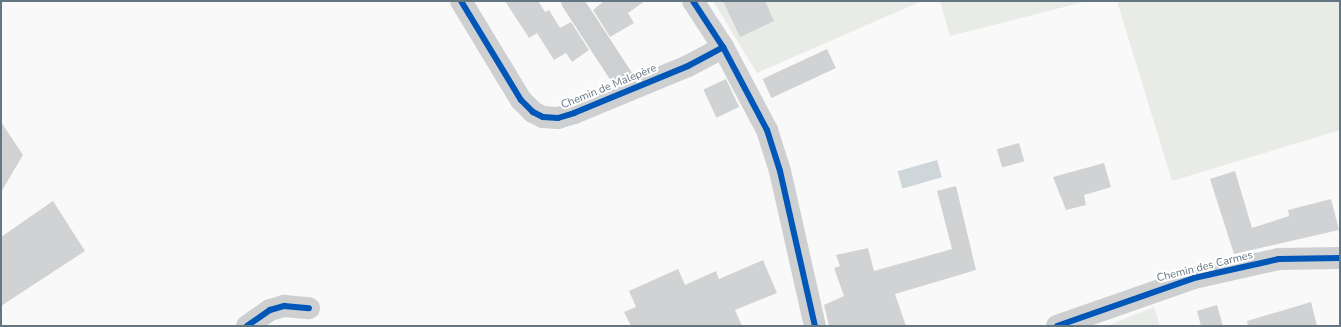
<!DOCTYPE html>
<html>
<head>
<meta charset="utf-8">
<style>
  body { margin:0 }
  #map { position:relative; width:1341px; height:327px; overflow:hidden; background:#f9f9f9; font-family:"Nunito Sans",sans-serif }
  div>[style] { position:absolute }
  [style*='--x'] { left:calc(var(--x)*1px); top:calc(var(--y)*1px); width:calc(var(--w)*1px); rotate:calc(var(--a)*1deg) }
  .green>* { inset:0; background:#e8ebe6 }
  .water>* { inset:0; background:#ced6d9; transform-origin:0 0 }
  .building>* { inset:0; background:#d0d2d3; transform-origin:0 0 }
  .minor>* { height:22px; margin:-11px; padding:0 11px; transform-origin:11px; border-radius:11px; background:#cecfd0 }
  .cycleway>* { height:6px; margin:-3px; padding:0 3px; transform-origin:3px; border-radius:3px; background:#0057b8 }
  span { translate:-50% -50%; white-space:nowrap; text-align:center; line-height:1.15; -webkit-text-stroke:4px #fff; paint-order:stroke }
  .street-label { font-size:11px; color:#657683 }
  .frame { position:absolute; inset:0; border:2px solid #657683; pointer-events:none }
</style>
</head>
<body>
<div id="map">
  <div class="green">
    <div style="clip-path:polygon(713px 1px,922px 1px,757px 73px)"></div>
    <div style="clip-path:polygon(940px 1px,1087px 1px,950px 36px)"></div>
    <div style="clip-path:polygon(1117px 1px,1340px 1px,1340px 130px,1172px 181px)"></div>
    <div style="clip-path:polygon(1154px 307px,1160px 326px,1107px 326px)"></div>
  </div>
  <div class="water">
    <div style="left:937px;top:160px;width:18px;height:41px;rotate:74deg"></div>
  </div>
  <div class="building">
    <div style="clip-path:polygon(505px 1px,538px 1px,545px 12px,549px 10px,560px 28px,571px 22px,589px 50px,572px 62px,566px 53px,554px 60px,537px 33px,529px 38px)"></div>
    <div style="clip-path:polygon(604px 1px,645px 1px,628px 13px,634px 23px,610px 37px,593px 10px)"></div>
    <div style="clip-path:polygon(723px 1px,765px 1px,774px 21px,740px 37px)"></div>
    <div style="left:827px;top:49px;width:21px;height:71px;rotate:65deg"></div>
    <div style="left:726px;top:79px;width:31px;height:25px;rotate:65deg"></div>
    <div style="clip-path:polygon(1px 122px,23px 155px,1px 192px)"></div>
    <div style="left:1019px;top:143px;width:19px;height:23px;rotate:74deg"></div>
    <div style="clip-path:polygon(1104px 163px,1111px 187px,1084px 195px,1086px 205px,1066px 210px,1053px 177px)"></div>
    <div style="clip-path:polygon(1235px 171px,1252px 228px,1289px 216px,1288px 210px,1331px 199px,1339px 230px,1234px 254px,1210px 179px)"></div>
    <div style="clip-path:polygon(956px 186px,976px 270px,895px 294px,906px 326px,829px 326px,824px 305px,844px 296px,834px 268px,840px 266px,836px 255px,868px 248px,874px 271px,952px 249px,937px 191px)"></div>
    <div style="clip-path:polygon(53px 201px,85px 251px,1px 306px,1px 237px)"></div>
    <div style="clip-path:polygon(763px 260px,777px 293px,735px 310px,742px 326px,631px 326px,624px 312px,636px 307px,629px 291px,678px 269px,685px 285px,716px 271px,719px 279px)"></div>
    <div style="clip-path:polygon(1311px 302px,1317px 326px,1248px 326px,1247px 321px)"></div>
    <div style="clip-path:polygon(1217px 305px,1223px 326px,1201px 326px,1197px 311px)"></div>
  </div>
  <div class="minor">
    <div style="--x:461;--y:1;--w:116;--a:58.8"></div>
    <div style="--x:521;--y:100;--w:17;--a:45"></div>
    <div style="--x:533;--y:112;--w:11;--a:27"></div>
    <div style="--x:543;--y:117;--w:15;--a:4"></div>
    <div style="--x:558;--y:118;--w:17;--a:-17"></div>
    <div style="--x:574;--y:113;--w:123;--a:-22.4"></div>
    <div style="--x:688;--y:66;--w:40;--a:-28"></div>
    <div style="--x:572;--y:1;--w:106;--a:56.9"></div>
    <div style="--x:693;--y:1;--w:55;--a:56.9"></div>
    <div style="--x:723;--y:47;--w:94;--a:62.1"></div>
    <div style="--x:767;--y:130;--w:43;--a:72.4"></div>
    <div style="--x:780;--y:171;--w:159;--a:77.3"></div>
    <div style="--x:247;--y:326;--w:28;--a:-35"></div>
    <div style="--x:270;--y:310;--w:15;--a:-16"></div>
    <div style="--x:284;--y:306;--w:25;--a:5"></div>
    <div style="--x:1057;--y:326;--w:145;--a:-19.3"></div>
    <div style="--x:1194;--y:278;--w:87;--a:-12.6"></div>
    <div style="--x:1279;--y:259;--w:61;--a:-0.9"></div>
  </div>
  <div class="cycleway">
    <div style="--x:461;--y:1;--w:116;--a:58.8"></div>
    <div style="--x:521;--y:100;--w:17;--a:45"></div>
    <div style="--x:533;--y:112;--w:11;--a:27"></div>
    <div style="--x:543;--y:117;--w:15;--a:4"></div>
    <div style="--x:558;--y:118;--w:17;--a:-17"></div>
    <div style="--x:574;--y:113;--w:123;--a:-22.4"></div>
    <div style="--x:688;--y:66;--w:40;--a:-28"></div>
    <div style="--x:693;--y:1;--w:55;--a:56.9"></div>
    <div style="--x:723;--y:47;--w:94;--a:62.1"></div>
    <div style="--x:767;--y:130;--w:43;--a:72.4"></div>
    <div style="--x:780;--y:171;--w:159;--a:77.3"></div>
    <div style="--x:247;--y:326;--w:28;--a:-35"></div>
    <div style="--x:270;--y:310;--w:15;--a:-16"></div>
    <div style="--x:284;--y:306;--w:25;--a:5"></div>
    <div style="--x:1057;--y:326;--w:145;--a:-19.3"></div>
    <div style="--x:1194;--y:278;--w:87;--a:-12.6"></div>
    <div style="--x:1279;--y:259;--w:61;--a:-0.9"></div>
  </div>
  <div class="street-label">
    <span style="left:609px;top:87px;rotate:-22deg">Chemin de Malepère</span>
    <span style="left:1205px;top:267px;rotate:-14deg">Chemin des Carmes</span>
  </div>
  <div class="frame"></div>
</div>
</body>
</html>
